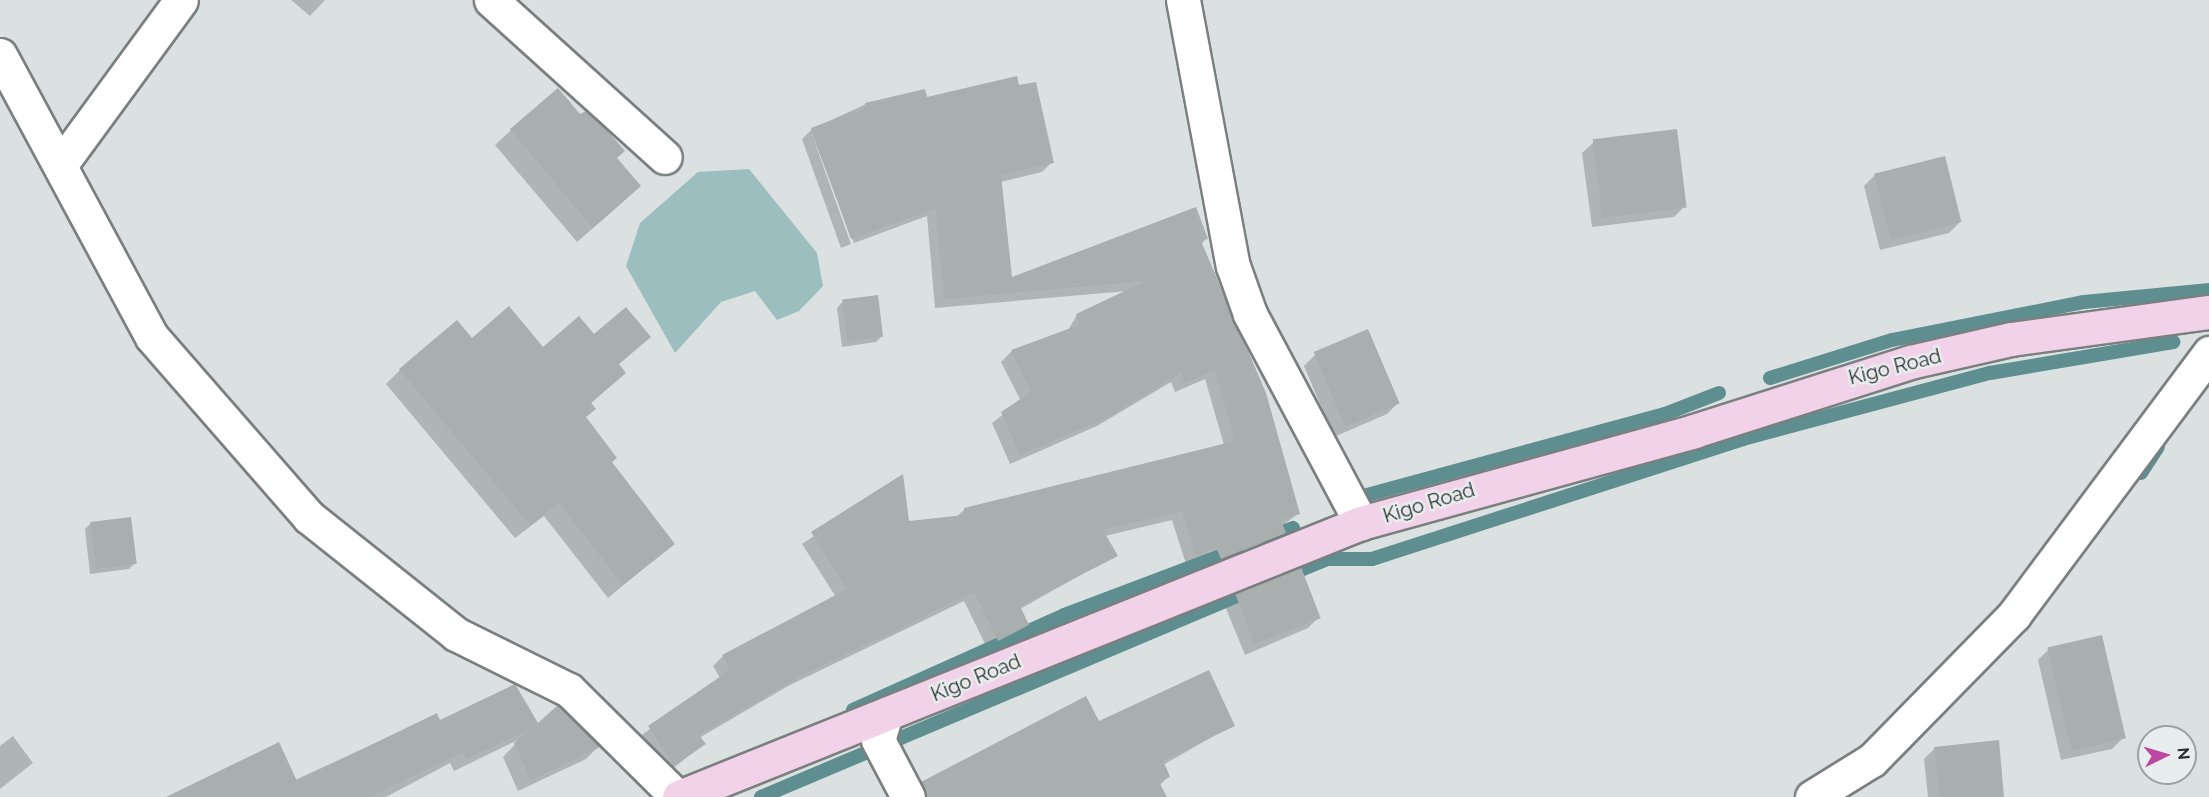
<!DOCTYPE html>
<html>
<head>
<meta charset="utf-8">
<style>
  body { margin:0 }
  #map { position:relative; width:2209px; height:797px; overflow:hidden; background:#dbe1e1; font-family:Raleway,sans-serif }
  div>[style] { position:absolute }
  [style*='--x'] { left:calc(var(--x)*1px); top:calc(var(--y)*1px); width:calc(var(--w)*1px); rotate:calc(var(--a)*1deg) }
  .green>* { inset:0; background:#9cbebe }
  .shadow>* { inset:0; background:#0003 }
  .stream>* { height:14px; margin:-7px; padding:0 7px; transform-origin:7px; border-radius:7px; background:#5e8e8f }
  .building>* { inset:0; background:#a9aeae; transform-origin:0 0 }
  .roads { filter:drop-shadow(2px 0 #7a7f7f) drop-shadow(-2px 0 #7a7f7f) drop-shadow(0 2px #7a7f7f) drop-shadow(0 -2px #7a7f7f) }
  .street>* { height:33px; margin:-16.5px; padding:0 16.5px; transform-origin:16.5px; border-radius:16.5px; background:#fff }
  .secondary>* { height:33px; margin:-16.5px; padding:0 16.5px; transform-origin:16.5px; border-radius:16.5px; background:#f1d2e8 }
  span { translate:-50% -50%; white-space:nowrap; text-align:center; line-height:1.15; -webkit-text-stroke:5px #e8eeee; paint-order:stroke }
  .street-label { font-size:20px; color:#2c2e2e }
  .north { position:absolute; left:2137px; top:725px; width:60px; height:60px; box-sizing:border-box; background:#e8eeee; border:2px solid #9da1a1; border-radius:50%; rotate:85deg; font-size:16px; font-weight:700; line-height:24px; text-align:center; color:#2c2e2e }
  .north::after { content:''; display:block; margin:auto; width:21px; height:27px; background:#bd479e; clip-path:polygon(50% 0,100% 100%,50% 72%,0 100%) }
</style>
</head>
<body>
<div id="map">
  <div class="green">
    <div style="clip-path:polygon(749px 169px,817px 253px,823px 286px,799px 311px,777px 320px,755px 291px,721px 302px,675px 353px,626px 266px,640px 223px,698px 172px)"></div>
  </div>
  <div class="shadow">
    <div style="clip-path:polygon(291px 0,325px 0,310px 16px)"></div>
    <div style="clip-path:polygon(926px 99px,1052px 162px,1042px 172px,1001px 182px,1011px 279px,1206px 239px,1201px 244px,1299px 513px,1282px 526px,1285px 532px,1275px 542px,1211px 568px,1206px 557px,1186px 564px,1172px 520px,1105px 536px,1116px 555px,1020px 609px,1028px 625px,1018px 635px,988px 650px,964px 601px,788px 686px,699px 738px,704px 744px,664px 775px,639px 737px,720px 678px,713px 666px,723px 656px,836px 597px,802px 544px,902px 477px,908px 522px,956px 517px,964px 510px,1224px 445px,1205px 379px,1175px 392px,1171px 382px,1097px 426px,1010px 464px,992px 423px,1021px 401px,1001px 362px,1011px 352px,1068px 330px,1077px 315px,1127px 291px,935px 308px,927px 216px,854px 243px,811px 132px,851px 244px,841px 248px,802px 139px,812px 129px,866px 104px)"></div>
    <div style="clip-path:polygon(511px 130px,616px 158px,624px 201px,577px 242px,495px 145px)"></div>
    <div style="clip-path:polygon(1594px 142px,1685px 206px,1674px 217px,1592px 227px,1582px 153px)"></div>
    <div style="clip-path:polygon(1875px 175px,1960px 222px,1949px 233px,1880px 250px,1864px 186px)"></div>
    <div style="clip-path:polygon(842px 302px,882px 336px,876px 342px,842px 347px,837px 308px)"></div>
    <div style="clip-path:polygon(1367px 331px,1398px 403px,1387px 414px,1334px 437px,1304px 366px,1315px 355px)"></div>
    <div style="clip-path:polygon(594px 336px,649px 337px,618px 365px,624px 372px,590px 404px,584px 418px,610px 462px,673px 544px,608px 598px,544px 516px,515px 538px,386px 384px,400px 370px,471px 340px,543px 349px)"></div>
    <div style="clip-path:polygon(91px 523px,135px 563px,129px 569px,90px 574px,85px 529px)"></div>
    <div style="clip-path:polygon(1236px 595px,1319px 617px,1308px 628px,1245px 655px,1225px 606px)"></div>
    <div style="clip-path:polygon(2049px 649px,2123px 738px,2112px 749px,2061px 760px,2038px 660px)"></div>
    <div style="clip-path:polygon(436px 715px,440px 722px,537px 725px,598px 747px,586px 759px,518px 791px,503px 757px,520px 739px,454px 771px,450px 763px,386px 797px,177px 797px,295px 780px)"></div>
    <div style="clip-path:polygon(1098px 723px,1233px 725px,1163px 765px,1168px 777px,1160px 785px,1166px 797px,929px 797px)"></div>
    <div style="clip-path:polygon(13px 736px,33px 763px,0 789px,0 746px)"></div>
    <div style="clip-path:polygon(1935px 748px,2003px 797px,1928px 797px,1924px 759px)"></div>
  </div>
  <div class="stream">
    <div style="--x:1770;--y:378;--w:128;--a:-17.3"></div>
    <div style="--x:1892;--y:340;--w:196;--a:-11.2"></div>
    <div style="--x:2084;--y:302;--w:126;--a:-5.5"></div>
    <div style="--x:2141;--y:473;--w:31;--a:-57"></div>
    <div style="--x:1352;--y:491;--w:8;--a:60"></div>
    <div style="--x:1356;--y:498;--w:320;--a:-15.2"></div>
    <div style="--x:1665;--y:414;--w:58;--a:-21.3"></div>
    <div style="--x:1268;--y:538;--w:27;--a:-22"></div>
    <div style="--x:1286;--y:576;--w:44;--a:-22.5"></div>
    <div style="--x:1327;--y:559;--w:45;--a:0"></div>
    <div style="--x:1372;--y:559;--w:390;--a:-17.9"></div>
    <div style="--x:1743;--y:439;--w:256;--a:-15"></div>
    <div style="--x:1990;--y:373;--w:186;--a:-9.6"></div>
    <div style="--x:853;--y:710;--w:231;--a:-24.2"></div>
    <div style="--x:1064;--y:615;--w:184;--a:-20.7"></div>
    <div style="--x:761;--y:797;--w:532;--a:-22.9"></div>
  </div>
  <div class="building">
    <div style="clip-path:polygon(1017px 76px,1019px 85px,1036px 82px,1054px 163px,1001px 175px,1012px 277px,1196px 207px,1208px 239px,1201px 241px,1266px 393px,1300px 514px,1281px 520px,1286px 533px,1221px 559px,1216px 548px,1196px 555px,1182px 511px,1103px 530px,1118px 556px,1020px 606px,1029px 625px,998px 641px,974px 592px,799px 677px,699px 735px,706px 744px,674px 766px,648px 726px,730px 670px,722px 655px,847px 589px,811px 532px,903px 474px,909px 521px,964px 515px,964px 508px,1235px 441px,1215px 370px,1185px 383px,1181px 373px,1108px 417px,1020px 455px,1001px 412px,1031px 392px,1011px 350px,1079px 325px,1076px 314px,1146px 281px,944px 299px,936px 208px,851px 239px,811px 128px,866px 107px,865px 103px,925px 89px,927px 97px)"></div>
    <div style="clip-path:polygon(558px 88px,580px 114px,586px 111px,607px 130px,625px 151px,617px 158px,641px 186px,593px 228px,510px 129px)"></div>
    <div style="left:1677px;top:129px;width:79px;height:85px;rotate:83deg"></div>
    <div style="left:1945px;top:156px;width:68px;height:73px;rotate:76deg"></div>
    <div style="left:878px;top:295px;width:42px;height:36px;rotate:83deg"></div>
    <div style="clip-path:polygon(509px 306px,543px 347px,579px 316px,594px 334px,626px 307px,651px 337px,619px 364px,626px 373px,591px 403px,596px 409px,586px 417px,617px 458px,612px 462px,675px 544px,623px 585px,559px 503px,530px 525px,399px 369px,457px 320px,472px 338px)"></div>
    <div style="left:1368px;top:329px;width:81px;height:59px;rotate:67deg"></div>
    <div style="left:131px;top:517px;width:47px;height:41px;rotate:83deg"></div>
    <div style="left:1301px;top:567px;width:55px;height:71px;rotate:69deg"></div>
    <div style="left:2102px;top:635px;width:106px;height:56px;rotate:77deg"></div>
    <div style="clip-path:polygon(1209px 670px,1235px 726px,1163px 760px,1170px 777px,1159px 782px,1167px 797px,927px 797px,921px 782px,1086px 696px,1099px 721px)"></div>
    <div style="clip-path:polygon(515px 684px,538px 723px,558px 705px,600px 747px,531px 780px,514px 743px,532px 728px,466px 759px,463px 752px,369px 797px,166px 797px,279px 742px,297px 781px,437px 713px,440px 720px)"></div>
    <div style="clip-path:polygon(1999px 740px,2004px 797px,1940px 797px,1934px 747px)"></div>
  </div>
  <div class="roads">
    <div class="street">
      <div style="--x:491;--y:0;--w:234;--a:42.1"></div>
      <div style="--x:1183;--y:0;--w:271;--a:79.4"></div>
      <div style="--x:1233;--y:266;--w:51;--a:70.5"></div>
      <div style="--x:1250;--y:314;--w:237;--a:62"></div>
      <div style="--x:0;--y:55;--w:320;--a:61.7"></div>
      <div style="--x:152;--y:337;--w:239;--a:48.9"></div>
      <div style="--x:309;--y:517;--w:188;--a:38.5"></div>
      <div style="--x:456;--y:634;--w:126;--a:26.4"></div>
      <div style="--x:569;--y:690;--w:152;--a:44.7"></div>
      <div style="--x:61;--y:164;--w:203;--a:-53.8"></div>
      <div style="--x:886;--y:714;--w:27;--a:107"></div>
      <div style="--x:878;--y:740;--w:64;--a:62.2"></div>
      <div style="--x:1812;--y:797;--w:70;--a:-31.7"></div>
      <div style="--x:1872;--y:760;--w:203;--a:-45.6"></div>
      <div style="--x:2014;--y:615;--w:327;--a:-53.3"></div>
    </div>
    <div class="secondary">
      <div style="--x:679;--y:797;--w:735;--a:-21.89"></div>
      <div style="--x:1361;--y:523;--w:345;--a:-15.4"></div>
      <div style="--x:1694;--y:431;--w:227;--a:-17.7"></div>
      <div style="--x:1910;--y:362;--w:104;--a:-12.8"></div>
      <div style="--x:2011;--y:339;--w:200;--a:-7.8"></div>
    </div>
  </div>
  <div class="street-label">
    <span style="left:1895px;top:367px;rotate:-14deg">Kigo Road</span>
    <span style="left:1429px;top:503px;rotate:-17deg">Kigo Road</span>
    <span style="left:976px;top:678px;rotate:-22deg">Kigo Road</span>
  </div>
  <div class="north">N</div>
</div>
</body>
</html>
